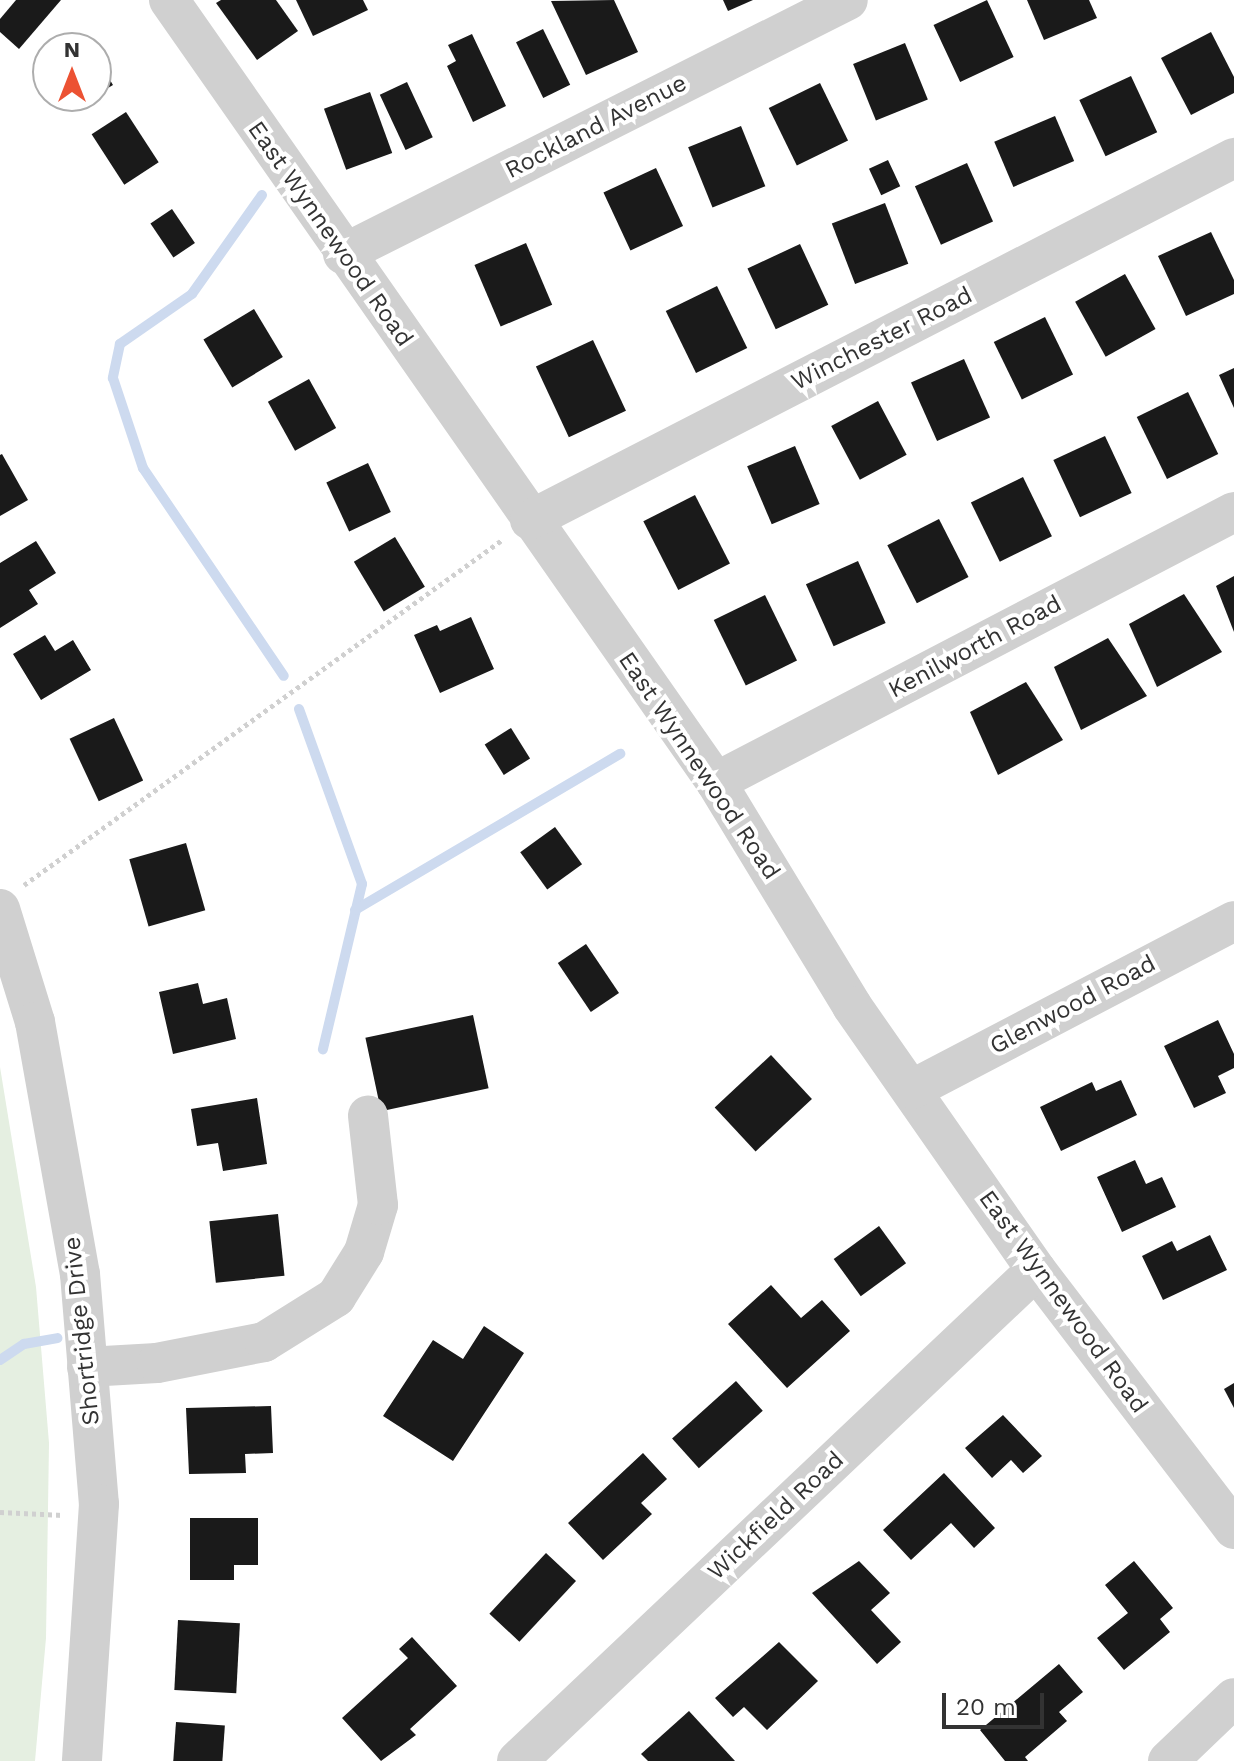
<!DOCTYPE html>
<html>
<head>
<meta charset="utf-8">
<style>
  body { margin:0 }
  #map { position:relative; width:1234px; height:1761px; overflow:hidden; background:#fff; font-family:"Work Sans",sans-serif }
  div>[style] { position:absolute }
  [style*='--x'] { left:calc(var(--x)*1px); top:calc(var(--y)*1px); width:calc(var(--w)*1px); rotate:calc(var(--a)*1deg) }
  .green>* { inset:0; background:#e5efe1 }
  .stream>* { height:10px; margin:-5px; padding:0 5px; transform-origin:5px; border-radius:5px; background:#cddaef }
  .building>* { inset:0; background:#1a1a1a; transform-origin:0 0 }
  .path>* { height:5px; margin-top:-2.5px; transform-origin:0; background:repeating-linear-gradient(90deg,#d0d0d0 0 4px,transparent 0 8px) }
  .minor>* { height:40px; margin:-20px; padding:0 20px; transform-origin:20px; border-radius:20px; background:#d0d0d0 }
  span { translate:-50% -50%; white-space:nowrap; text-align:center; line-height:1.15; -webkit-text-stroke:8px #fff; paint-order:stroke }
  .street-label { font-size:24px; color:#333 }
  .north { position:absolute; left:32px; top:32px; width:80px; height:80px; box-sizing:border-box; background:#fff; border:2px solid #adadad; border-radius:50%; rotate:0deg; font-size:22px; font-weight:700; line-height:32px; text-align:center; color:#333 }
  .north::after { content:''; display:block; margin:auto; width:28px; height:36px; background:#ec5233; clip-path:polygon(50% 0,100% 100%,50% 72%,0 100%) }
  .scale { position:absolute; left:942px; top:1693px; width:102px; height:36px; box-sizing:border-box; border:4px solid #333; border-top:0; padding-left:10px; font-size:24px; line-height:28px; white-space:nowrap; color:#333; -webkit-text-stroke:6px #fff; paint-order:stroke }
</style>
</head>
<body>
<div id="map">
  <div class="green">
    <div style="clip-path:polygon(0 1067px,36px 1287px,49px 1443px,46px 1638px,35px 1761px,0 1761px)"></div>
  </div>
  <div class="stream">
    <div style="--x:262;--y:195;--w:121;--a:125.3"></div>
    <div style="--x:192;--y:294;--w:88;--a:145.2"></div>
    <div style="--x:120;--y:344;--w:35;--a:102"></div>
    <div style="--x:113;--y:378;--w:95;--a:71.6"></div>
    <div style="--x:143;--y:468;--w:251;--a:55.9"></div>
    <div style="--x:299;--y:709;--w:186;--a:70.2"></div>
    <div style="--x:362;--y:884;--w:170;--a:103.3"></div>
    <div style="--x:355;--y:910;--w:308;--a:-30.5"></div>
    <div style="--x:0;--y:1360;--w:29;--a:-34"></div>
    <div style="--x:24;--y:1344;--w:34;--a:-10"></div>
  </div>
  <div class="building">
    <div style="clip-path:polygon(16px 0,61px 0,19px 49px,0 32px,0 19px)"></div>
    <div style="clip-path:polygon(221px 0,276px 0,298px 31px,257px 60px,216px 3px)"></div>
    <div style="clip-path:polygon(296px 0,363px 0,368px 10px,313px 36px)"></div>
    <div style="clip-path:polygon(614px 0,638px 52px,586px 75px,551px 1px)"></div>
    <div style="clip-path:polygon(723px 0,753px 0,728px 11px)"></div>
    <div style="left:987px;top:0;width:63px;height:59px;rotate:65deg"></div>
    <div style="clip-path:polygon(1027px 0,1089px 0,1097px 18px,1044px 40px)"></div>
    <div style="left:543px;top:29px;width:62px;height:30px;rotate:64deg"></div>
    <div style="clip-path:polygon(1211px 32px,1234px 77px,1234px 93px,1191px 115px,1161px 58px)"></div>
    <div style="clip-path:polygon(472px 34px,506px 106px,473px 122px,447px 66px,456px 61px,448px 45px)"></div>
    <div style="left:905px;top:43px;width:61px;height:56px;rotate:68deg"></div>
    <div style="clip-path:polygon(96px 57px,113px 85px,96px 95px)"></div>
    <div style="left:1131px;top:76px;width:62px;height:57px;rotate:65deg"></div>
    <div style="left:407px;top:82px;width:61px;height:30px;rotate:65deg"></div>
    <div style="left:820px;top:83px;width:64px;height:57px;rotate:64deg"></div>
    <div style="left:370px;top:92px;width:65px;height:49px;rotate:70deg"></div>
    <div style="clip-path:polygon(64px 96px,94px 96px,72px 109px)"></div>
    <div style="left:126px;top:112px;width:60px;height:41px;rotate:57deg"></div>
    <div style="left:1055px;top:116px;width:49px;height:66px;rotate:67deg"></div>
    <div style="left:741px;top:126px;width:65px;height:57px;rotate:68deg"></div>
    <div style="left:888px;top:160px;width:29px;height:21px;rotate:65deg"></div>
    <div style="left:967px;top:163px;width:64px;height:57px;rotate:66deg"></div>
    <div style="left:656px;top:168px;width:64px;height:58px;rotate:65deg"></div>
    <div style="left:885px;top:203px;width:65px;height:57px;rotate:69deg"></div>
    <div style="left:172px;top:209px;width:41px;height:26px;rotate:56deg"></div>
    <div style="clip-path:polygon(1211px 232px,1234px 280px,1234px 294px,1186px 316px,1158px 256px)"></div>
    <div style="left:526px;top:243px;width:67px;height:56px;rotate:67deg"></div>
    <div style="left:800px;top:244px;width:67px;height:58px;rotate:65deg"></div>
    <div style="left:1125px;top:274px;width:63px;height:57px;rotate:61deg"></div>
    <div style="left:717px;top:286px;width:69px;height:57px;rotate:64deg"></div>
    <div style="left:254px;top:309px;width:56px;height:59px;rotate:59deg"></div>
    <div style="left:1045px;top:317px;width:64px;height:57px;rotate:64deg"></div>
    <div style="left:593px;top:340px;width:78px;height:63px;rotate:65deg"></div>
    <div style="left:964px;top:359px;width:64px;height:58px;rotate:66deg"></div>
    <div style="clip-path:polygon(1234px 368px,1234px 408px,1219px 375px)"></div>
    <div style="left:309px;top:379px;width:56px;height:47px;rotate:61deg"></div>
    <div style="left:1188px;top:392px;width:69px;height:57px;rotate:64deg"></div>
    <div style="left:878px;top:401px;width:61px;height:53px;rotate:62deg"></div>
    <div style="left:1105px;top:436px;width:63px;height:57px;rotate:65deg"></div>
    <div style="left:795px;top:446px;width:63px;height:52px;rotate:67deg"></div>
    <div style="clip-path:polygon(2px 454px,28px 500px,0 516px,0 455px)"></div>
    <div style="left:368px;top:463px;width:54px;height:46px;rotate:65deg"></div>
    <div style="left:1023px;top:477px;width:66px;height:58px;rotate:64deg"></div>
    <div style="left:695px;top:495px;width:77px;height:58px;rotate:63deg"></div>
    <div style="left:939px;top:519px;width:65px;height:58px;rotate:63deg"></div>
    <div style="left:395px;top:537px;width:58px;height:48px;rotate:59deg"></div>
    <div style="clip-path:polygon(36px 541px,56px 573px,29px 590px,38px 604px,0 628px,0 563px)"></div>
    <div style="left:858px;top:561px;width:68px;height:57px;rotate:66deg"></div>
    <div style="clip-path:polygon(1234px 576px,1234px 632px,1216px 586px)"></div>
    <div style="clip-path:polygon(1184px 594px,1222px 652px,1157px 687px,1129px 624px)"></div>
    <div style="left:765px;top:595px;width:73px;height:57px;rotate:64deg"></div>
    <div style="clip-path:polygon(471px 617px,494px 669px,440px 693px,414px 635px,437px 625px,440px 631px)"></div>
    <div style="clip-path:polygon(45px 635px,55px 651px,73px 640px,91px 670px,41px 700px,13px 654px)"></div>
    <div style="clip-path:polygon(1108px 638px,1147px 696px,1081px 730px,1054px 667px)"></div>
    <div style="clip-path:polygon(1026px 682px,1063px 740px,998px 775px,970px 712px)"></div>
    <div style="left:114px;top:718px;width:69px;height:49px;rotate:65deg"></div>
    <div style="left:511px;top:728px;width:36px;height:31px;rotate:58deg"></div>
    <div style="left:555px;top:827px;width:46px;height:43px;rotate:54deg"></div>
    <div style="left:186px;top:843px;width:70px;height:59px;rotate:74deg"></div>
    <div style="left:586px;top:944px;width:59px;height:34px;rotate:56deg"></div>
    <div style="clip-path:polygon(198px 983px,203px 1004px,227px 998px,236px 1039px,173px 1054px,159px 992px)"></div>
    <div style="left:473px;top:1015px;width:75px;height:110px;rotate:78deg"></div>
    <div style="clip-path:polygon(1218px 1020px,1234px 1054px,1234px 1068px,1218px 1076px,1226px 1093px,1194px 1108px,1164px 1046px)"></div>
    <div style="left:771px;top:1055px;width:60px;height:77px;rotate:47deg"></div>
    <div style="clip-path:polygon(1121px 1080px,1137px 1115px,1061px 1151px,1040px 1107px,1092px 1082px,1096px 1091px)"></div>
    <div style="clip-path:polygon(257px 1098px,267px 1164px,223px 1171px,218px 1143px,197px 1146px,191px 1109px)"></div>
    <div style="clip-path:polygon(1135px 1160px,1146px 1184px,1162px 1177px,1176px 1207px,1122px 1232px,1097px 1177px)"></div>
    <div style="left:278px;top:1214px;width:62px;height:69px;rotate:84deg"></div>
    <div style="left:879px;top:1226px;width:46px;height:56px;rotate:54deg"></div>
    <div style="clip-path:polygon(1210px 1235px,1227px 1270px,1163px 1300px,1142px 1256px,1172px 1241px,1177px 1251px)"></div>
    <div style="clip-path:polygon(771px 1285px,801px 1318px,822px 1300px,850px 1331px,787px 1388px,728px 1324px)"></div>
    <div style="clip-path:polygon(484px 1326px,524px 1353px,453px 1461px,383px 1416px,433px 1340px,463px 1359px)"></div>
    <div style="left:736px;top:1381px;width:40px;height:86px;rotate:48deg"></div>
    <div style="clip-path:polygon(1234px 1383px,1234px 1408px,1224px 1389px)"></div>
    <div style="clip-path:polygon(271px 1406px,273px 1453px,245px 1454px,246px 1473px,189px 1474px,186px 1408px)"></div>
    <div style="clip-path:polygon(1003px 1415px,1042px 1456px,1023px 1473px,1011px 1460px,992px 1478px,965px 1448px)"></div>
    <div style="clip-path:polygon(643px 1453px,667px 1479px,641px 1503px,652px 1514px,603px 1560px,568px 1523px)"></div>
    <div style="clip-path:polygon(944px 1473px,995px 1528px,974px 1548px,951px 1523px,911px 1560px,883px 1530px)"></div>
    <div style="clip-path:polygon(190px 1518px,258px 1518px,258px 1565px,234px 1565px,234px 1580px,190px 1580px)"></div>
    <div style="left:546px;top:1553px;width:41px;height:83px;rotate:43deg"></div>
    <div style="clip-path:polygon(859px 1561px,890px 1593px,871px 1610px,901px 1642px,877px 1664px,812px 1593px)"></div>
    <div style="clip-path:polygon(1134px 1561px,1173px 1608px,1160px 1619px,1170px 1632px,1124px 1670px,1097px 1638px,1128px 1613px,1105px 1585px)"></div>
    <div style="left:178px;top:1620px;width:62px;height:70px;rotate:3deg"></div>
    <div style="clip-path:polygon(412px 1637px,457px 1686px,410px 1729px,416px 1735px,381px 1761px,342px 1718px,408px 1658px,399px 1649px)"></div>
    <div style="clip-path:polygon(779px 1642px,818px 1681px,767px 1730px,744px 1707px,733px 1717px,715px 1698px)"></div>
    <div style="clip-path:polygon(1059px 1664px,1083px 1692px,1059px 1712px,1067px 1721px,1025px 1757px,1028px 1761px,1005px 1761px,980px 1730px)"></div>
    <div style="clip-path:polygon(689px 1711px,735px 1761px,648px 1761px,641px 1754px)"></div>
    <div style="left:176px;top:1722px;width:49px;height:39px;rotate:4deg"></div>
  </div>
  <div class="path">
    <div style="--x:24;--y:885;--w:589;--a:-35.82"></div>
    <div style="--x:0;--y:1512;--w:63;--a:2.7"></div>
  </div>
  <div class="minor">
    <div style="--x:169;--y:0;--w:954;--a:55.03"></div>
    <div style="--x:716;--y:782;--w:262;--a:58.7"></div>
    <div style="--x:852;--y:1006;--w:322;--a:55.1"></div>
    <div style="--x:1036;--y:1270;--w:326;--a:52.6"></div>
    <div style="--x:343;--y:254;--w:565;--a:-26.7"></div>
    <div style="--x:530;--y:520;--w:792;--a:-27.21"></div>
    <div style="--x:716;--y:782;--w:584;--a:-27.53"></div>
    <div style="--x:0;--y:909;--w:118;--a:72.8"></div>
    <div style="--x:35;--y:1022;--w:256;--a:79.9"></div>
    <div style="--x:80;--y:1274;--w:231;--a:85.3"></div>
    <div style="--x:99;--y:1504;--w:258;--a:93.8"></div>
    <div style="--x:913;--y:1089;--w:362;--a:-27.6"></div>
    <div style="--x:87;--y:1367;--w:70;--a:-3.3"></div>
    <div style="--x:157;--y:1363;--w:109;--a:-11.1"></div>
    <div style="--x:264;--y:1342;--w:85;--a:-32"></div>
    <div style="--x:336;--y:1297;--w:53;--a:-58.1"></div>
    <div style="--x:364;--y:1252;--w:49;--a:-73.4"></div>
    <div style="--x:378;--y:1205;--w:90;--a:-96.4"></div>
    <div style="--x:517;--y:1761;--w:714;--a:-43.41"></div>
    <div style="--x:1168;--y:1761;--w:91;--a:-43.7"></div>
  </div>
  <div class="street-label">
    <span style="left:596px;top:127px;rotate:-27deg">Rockland Avenue</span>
    <span style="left:330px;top:234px;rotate:55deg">East Wynnewood Road</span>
    <span style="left:882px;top:339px;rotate:-27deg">Winchester Road</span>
    <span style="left:975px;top:647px;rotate:-28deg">Kenilworth Road</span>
    <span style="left:699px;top:766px;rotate:56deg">East Wynnewood Road</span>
    <span style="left:1073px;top:1005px;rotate:-28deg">Glenwood Road</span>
    <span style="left:1063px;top:1302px;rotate:54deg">East Wynnewood Road</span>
    <span style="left:82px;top:1331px;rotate:-96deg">Shortridge Drive</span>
    <span style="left:776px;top:1516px;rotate:-43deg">Wickfield Road</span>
  </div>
  <div class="north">N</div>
  <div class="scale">20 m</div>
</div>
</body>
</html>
